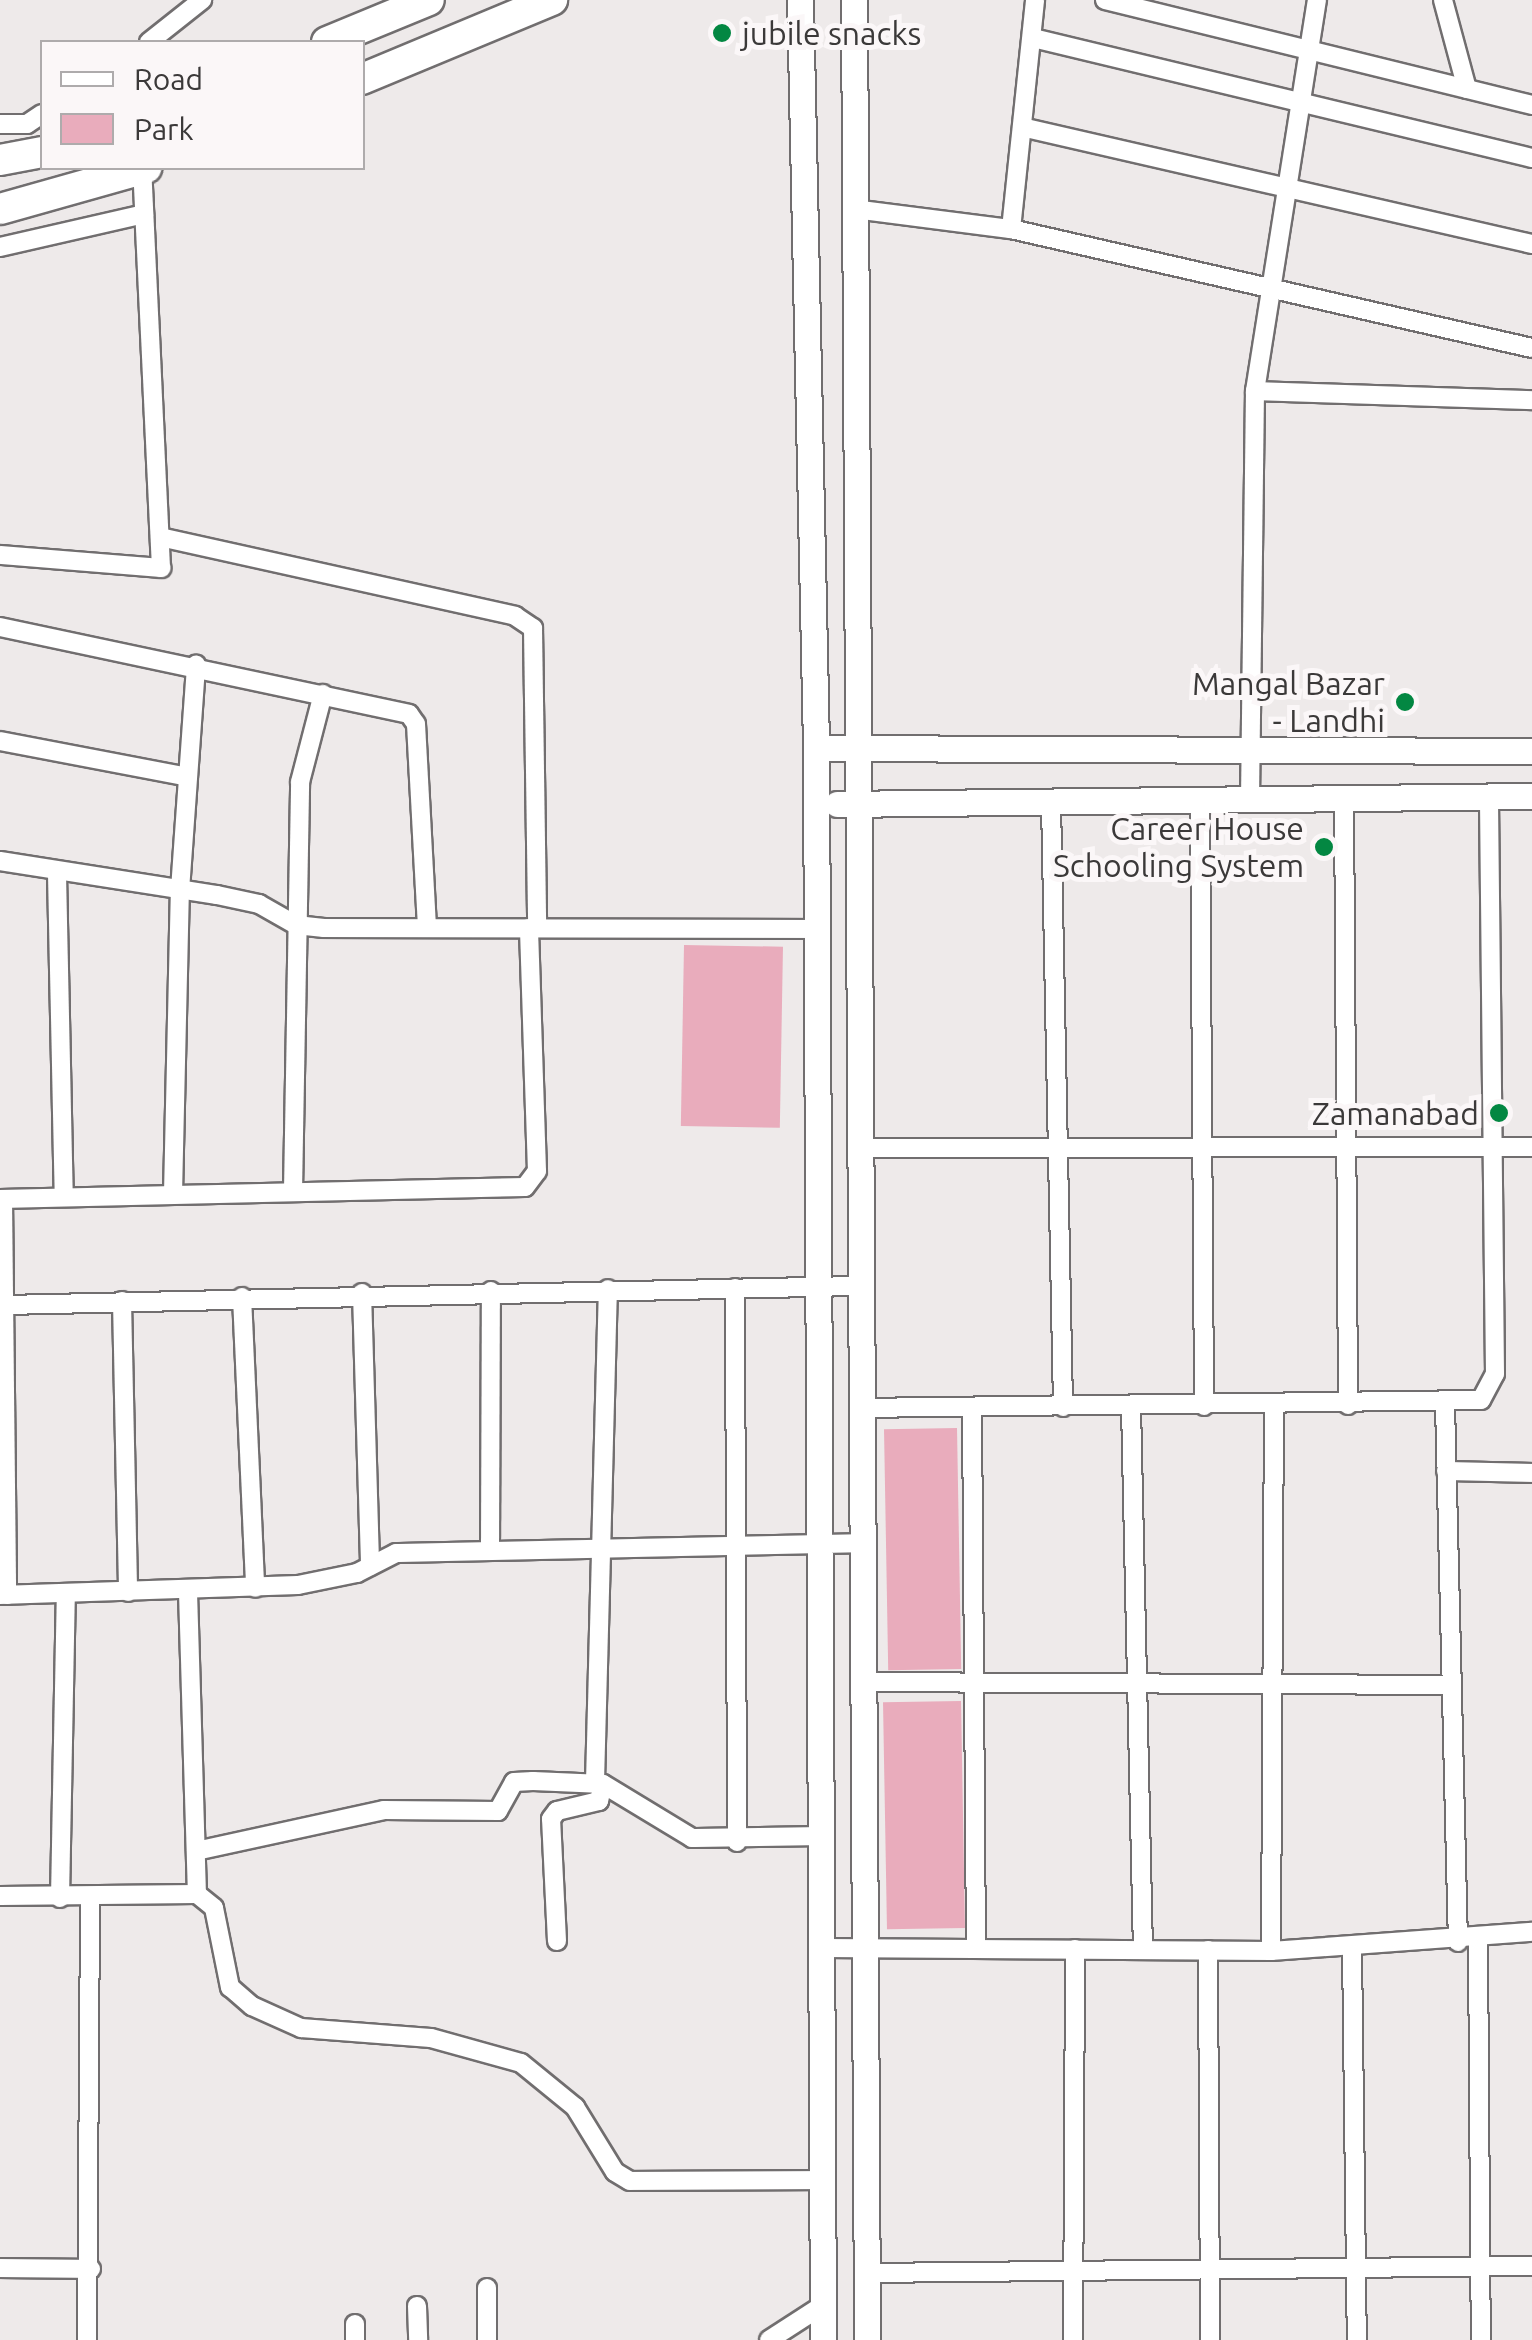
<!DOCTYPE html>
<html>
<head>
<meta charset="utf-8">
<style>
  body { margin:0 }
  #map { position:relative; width:1532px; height:2340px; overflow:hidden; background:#eeeaea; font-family:Ubuntu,sans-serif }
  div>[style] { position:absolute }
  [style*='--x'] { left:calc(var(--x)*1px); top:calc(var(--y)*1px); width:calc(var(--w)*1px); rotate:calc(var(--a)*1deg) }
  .green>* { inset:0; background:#e9acbc; transform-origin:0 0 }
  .roads { filter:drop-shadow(2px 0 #716e6f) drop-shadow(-2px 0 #716e6f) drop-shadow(0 2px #716e6f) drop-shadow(0 -2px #716e6f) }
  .street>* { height:18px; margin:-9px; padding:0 9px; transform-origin:9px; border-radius:9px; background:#fff }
  .secondary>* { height:25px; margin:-12.5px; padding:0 12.5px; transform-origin:12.5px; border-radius:12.5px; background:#fff }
  .primary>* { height:30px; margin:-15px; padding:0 15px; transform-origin:15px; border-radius:15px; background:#fff }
  .dots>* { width:28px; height:28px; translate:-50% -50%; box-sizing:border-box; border:5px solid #fbf7f8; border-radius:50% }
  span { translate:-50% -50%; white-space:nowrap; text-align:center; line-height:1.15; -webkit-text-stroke:10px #fbf7f8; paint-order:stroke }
  .poi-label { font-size:32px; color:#3b3939 }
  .left { translate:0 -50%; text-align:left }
  .right { translate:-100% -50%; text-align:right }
  .legend { position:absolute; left:40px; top:40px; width:325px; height:130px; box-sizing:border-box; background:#fbf7f8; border:2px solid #aeabac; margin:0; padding:12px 18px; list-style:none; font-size:30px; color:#3b3939 }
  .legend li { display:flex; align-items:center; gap:20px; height:50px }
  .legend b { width:50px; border:2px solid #aeabac }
</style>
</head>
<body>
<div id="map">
  <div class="green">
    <div style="left:684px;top:945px;width:99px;height:181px;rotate:1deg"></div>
    <div style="left:957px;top:1428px;width:241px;height:73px;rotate:89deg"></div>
    <div style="left:961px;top:1701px;width:227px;height:78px;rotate:89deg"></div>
  </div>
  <div class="roads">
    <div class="street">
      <div style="--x:1105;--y:0;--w:440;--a:13.8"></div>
      <div style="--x:1443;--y:0;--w:92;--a:74.9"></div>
      <div style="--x:1033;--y:38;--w:513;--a:13.52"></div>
      <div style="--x:149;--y:42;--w:68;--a:-38.4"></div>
      <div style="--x:0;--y:124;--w:27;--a:0"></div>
      <div style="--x:27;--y:124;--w:18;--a:-34"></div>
      <div style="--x:1026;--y:128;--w:519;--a:12.91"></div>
      <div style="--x:854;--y:209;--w:158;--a:7.3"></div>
      <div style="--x:1011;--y:229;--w:534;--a:12.87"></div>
      <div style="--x:1011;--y:229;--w:230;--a:-84"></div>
      <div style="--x:0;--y:247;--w:148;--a:-12.9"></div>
      <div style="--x:1255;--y:391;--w:277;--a:1.9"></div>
      <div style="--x:160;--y:537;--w:364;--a:12.5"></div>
      <div style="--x:515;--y:616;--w:22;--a:34"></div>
      <div style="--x:533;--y:628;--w:300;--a:89.2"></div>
      <div style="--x:0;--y:555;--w:162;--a:4.6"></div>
      <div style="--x:161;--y:568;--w:399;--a:-92.7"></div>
      <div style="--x:0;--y:627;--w:418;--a:12"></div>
      <div style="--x:409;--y:714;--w:12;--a:55"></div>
      <div style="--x:416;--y:724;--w:203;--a:86.9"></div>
      <div style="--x:0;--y:741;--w:191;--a:10.8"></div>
      <div style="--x:1250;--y:799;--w:408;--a:-89.3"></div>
      <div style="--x:1255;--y:391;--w:396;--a:-81"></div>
      <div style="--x:1344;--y:799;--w:606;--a:89.62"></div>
      <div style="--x:1200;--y:800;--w:606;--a:89.62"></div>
      <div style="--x:1051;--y:802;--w:605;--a:88.86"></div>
      <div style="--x:0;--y:861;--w:220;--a:8.9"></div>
      <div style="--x:217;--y:895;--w:43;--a:12.1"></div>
      <div style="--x:259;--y:904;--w:43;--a:29.6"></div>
      <div style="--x:296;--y:925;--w:28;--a:6"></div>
      <div style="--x:324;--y:928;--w:493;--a:0.1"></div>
      <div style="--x:57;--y:874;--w:323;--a:88.8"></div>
      <div style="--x:857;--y:1148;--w:675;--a:-0.08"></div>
      <div style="--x:293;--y:1191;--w:409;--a:-89"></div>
      <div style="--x:300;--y:782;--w:91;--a:-75.4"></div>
      <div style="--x:173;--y:1194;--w:304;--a:-88.7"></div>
      <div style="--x:180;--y:890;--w:226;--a:-85.9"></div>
      <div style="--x:0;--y:1199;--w:525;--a:-1.31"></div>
      <div style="--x:525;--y:1187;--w:20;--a:-53"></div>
      <div style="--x:537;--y:1171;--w:243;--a:-91.9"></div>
      <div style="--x:3;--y:1199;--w:396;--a:89.4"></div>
      <div style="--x:735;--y:1288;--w:554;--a:89.79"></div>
      <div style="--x:362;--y:1293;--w:273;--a:88.3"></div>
      <div style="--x:242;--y:1297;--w:291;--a:87.4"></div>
      <div style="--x:122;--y:1301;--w:291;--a:88.8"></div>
      <div style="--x:5;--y:1305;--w:852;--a:-1.28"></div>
      <div style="--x:1445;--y:1404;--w:538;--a:88.62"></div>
      <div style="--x:1131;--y:1406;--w:544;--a:88.74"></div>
      <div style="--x:972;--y:1407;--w:541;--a:89.58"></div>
      <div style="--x:859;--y:1408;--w:622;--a:-0.74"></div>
      <div style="--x:1481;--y:1400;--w:30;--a:-62"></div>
      <div style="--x:1495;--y:1374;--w:577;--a:-90.6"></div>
      <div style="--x:1446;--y:1471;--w:86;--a:1.3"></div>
      <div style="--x:490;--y:1551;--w:260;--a:-89.8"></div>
      <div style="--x:188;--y:1592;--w:302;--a:88.3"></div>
      <div style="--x:0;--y:1595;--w:298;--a:-1.9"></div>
      <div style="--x:298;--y:1585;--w:60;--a:-11.5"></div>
      <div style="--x:357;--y:1573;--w:44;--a:-27.1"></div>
      <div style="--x:396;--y:1553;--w:464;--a:-1.2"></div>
      <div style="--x:861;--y:1682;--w:590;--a:0.29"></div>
      <div style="--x:595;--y:1782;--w:493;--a:-88.5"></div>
      <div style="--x:196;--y:1851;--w:192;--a:-12.3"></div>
      <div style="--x:384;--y:1810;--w:114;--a:0.5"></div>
      <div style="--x:498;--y:1811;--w:33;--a:-61"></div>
      <div style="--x:514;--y:1782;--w:19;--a:-3"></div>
      <div style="--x:533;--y:1781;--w:70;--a:2.5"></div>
      <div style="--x:603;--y:1784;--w:104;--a:31.2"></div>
      <div style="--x:692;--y:1838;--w:131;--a:-0.9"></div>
      <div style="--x:0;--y:1896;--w:197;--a:-0.6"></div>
      <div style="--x:197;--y:1894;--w:22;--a:39"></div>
      <div style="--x:214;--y:1908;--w:81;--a:78.6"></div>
      <div style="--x:230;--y:1987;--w:29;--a:41"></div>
      <div style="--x:252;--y:2006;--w:54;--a:24.2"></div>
      <div style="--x:301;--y:2028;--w:130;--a:4.4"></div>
      <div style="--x:431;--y:2038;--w:93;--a:15.5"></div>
      <div style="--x:521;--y:2063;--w:70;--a:39.2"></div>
      <div style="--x:575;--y:2107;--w:76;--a:58.4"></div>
      <div style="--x:615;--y:2172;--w:17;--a:31"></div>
      <div style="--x:630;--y:2181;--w:194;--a:-0.3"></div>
      <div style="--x:60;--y:1898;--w:304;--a:-88.9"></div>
      <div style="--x:1478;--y:1940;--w:400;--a:89.6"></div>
      <div style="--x:557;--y:1941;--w:122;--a:-92.8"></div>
      <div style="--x:551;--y:1819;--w:10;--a:-53"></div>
      <div style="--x:557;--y:1811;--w:43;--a:-13.4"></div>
      <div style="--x:599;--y:1801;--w:17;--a:-77"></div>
      <div style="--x:1352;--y:1947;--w:393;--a:89.3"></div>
      <div style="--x:824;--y:1948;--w:447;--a:0.4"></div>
      <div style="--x:1271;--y:1951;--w:262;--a:-4.2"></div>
      <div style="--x:1208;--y:1950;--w:390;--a:89.7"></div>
      <div style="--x:1271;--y:1951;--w:546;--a:-89.69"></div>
      <div style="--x:0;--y:2268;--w:91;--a:0.6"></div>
      <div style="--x:867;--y:2273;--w:665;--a:-0.6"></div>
      <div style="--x:487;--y:2288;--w:52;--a:90"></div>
      <div style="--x:417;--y:2306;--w:34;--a:88"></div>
      <div style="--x:87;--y:2340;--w:443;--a:-89.6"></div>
      <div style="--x:355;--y:2340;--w:16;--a:-90"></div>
      <div style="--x:769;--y:2340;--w:64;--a:-32.9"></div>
      <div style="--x:1073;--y:2340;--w:391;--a:-89.7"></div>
    </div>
    <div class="secondary">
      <div style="--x:800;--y:0;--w:748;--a:88.77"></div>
      <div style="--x:816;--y:748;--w:1592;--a:89.75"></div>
      <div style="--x:854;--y:0;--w:2340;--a:89.68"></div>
      <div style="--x:816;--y:748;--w:716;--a:0.24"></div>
      <div style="--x:837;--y:804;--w:695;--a:-0.66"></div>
    </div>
    <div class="primary">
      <div style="--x:327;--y:42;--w:110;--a:-22.4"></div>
      <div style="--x:362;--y:79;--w:206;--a:-22.6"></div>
      <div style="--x:0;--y:160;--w:43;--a:-10.8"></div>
      <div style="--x:0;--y:209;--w:152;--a:-15.7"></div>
    </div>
  </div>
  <div class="dots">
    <div style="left:722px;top:33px;background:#038742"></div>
    <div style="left:1405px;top:702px;background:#038742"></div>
    <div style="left:1324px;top:847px;background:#038742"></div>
    <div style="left:1499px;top:1113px;background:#038742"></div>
  </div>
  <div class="poi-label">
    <span class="left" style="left:742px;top:33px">jubile snacks</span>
    <span class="right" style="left:1385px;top:702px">Mangal Bazar<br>- Landhi</span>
    <span class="right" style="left:1304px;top:847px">Career House<br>Schooling System</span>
    <span class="right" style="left:1479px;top:1113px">Zamanabad</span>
  </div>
  <ul class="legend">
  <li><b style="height:12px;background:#fff"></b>Road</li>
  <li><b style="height:28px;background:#e9acbc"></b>Park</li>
  </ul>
</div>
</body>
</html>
